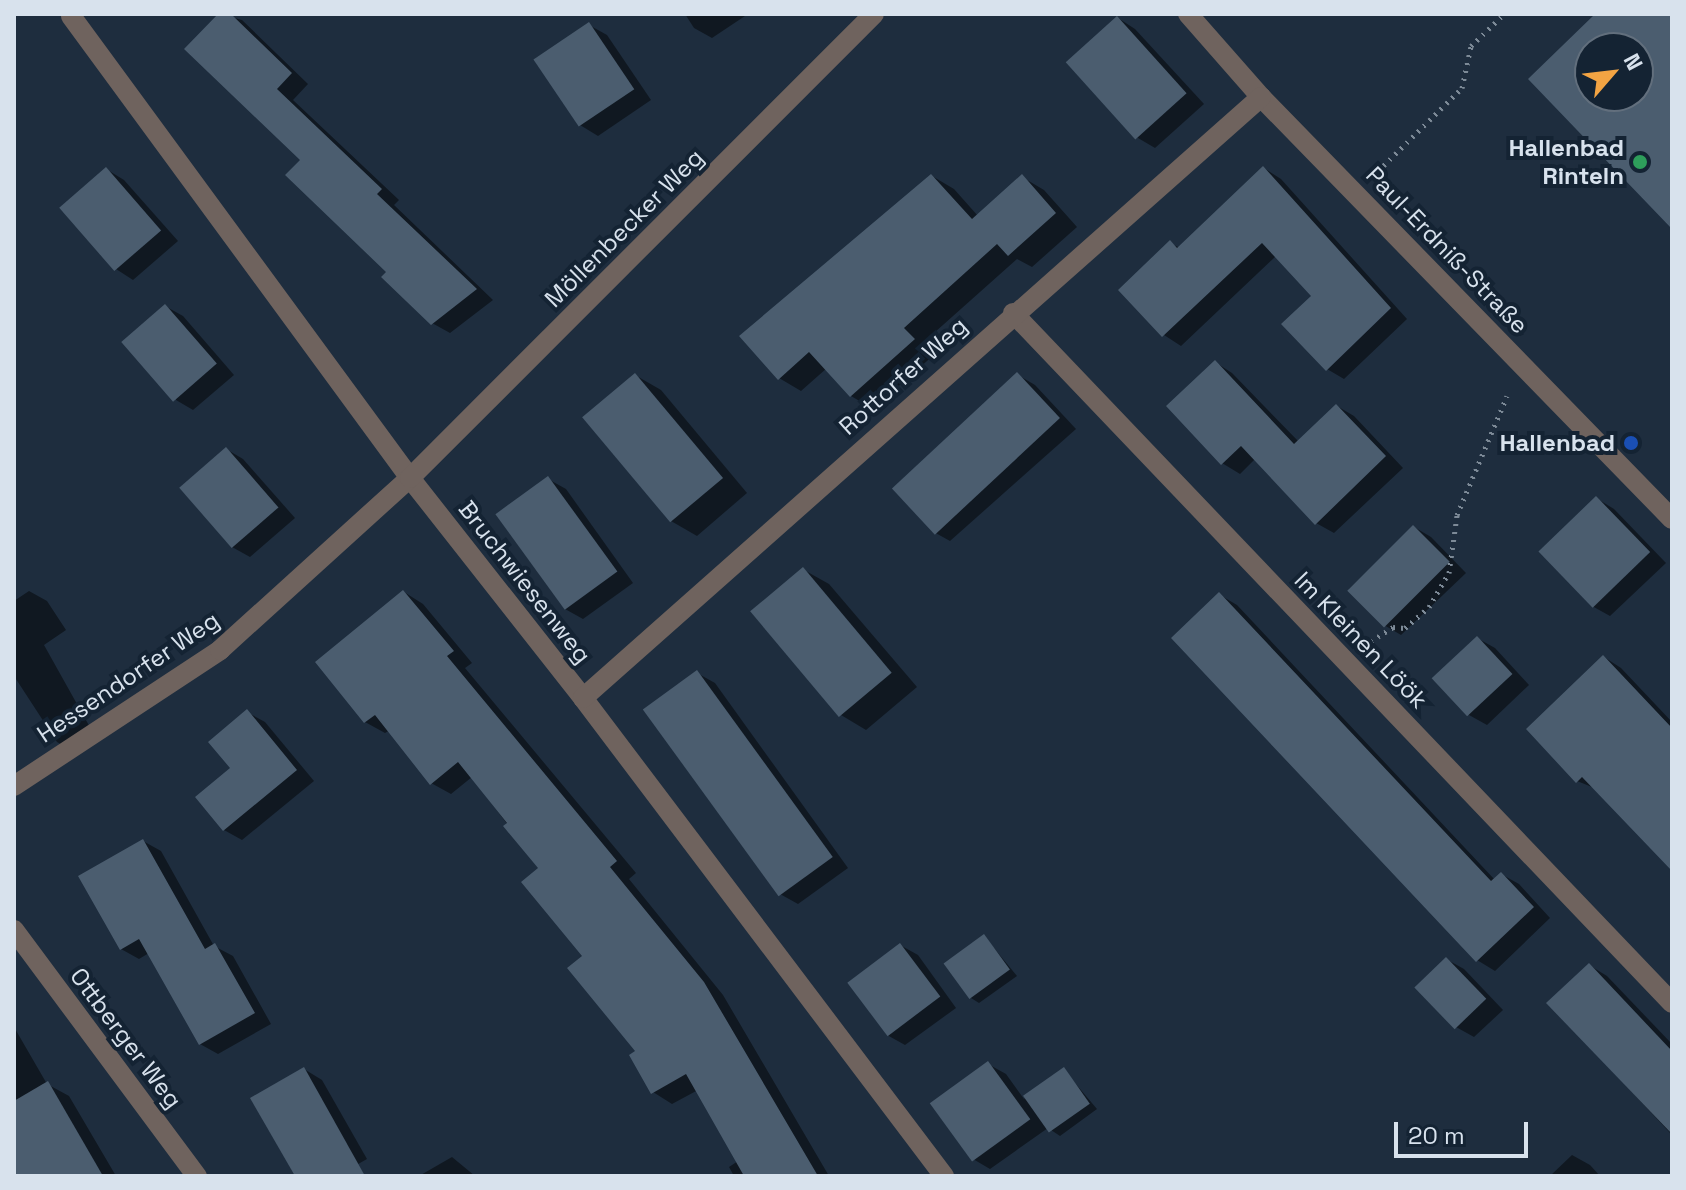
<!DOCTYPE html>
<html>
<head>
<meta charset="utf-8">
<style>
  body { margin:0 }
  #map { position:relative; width:1686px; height:1190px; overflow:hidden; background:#1e2d3e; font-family:"Space Grotesk",sans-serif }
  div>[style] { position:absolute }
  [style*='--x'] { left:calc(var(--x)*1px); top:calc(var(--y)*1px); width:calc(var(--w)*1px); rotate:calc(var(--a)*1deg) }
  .shadow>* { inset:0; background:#0007 }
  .building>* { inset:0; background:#4b5d6f; transform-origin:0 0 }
  .path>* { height:5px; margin-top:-2.5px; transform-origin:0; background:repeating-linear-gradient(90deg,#7d8a97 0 2px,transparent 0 8px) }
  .street>* { height:20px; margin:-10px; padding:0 10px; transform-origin:10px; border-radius:10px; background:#6f635e }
  .dots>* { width:22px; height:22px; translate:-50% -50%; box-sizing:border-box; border:4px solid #142333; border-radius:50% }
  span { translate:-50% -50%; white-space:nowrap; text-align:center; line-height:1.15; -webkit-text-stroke:8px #142333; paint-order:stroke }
  .poi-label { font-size:24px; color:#d8e2ed; font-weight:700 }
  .right { translate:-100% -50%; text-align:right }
  .street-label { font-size:24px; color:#d8e2ed }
  .frame { position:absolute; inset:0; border:16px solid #d8e2ed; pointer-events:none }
  .north { position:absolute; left:1574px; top:32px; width:80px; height:80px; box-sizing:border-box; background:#142333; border:2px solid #626f7d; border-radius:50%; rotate:62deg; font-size:22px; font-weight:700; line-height:32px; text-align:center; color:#d8e2ed }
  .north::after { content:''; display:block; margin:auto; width:28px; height:36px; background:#f3a443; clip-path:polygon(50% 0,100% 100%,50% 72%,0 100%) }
  .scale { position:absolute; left:1394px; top:1122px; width:134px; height:36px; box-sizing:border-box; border:4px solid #d8e2ed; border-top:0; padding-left:10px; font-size:24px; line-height:28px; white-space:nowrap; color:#d8e2ed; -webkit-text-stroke:6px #142333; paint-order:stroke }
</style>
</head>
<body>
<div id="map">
  <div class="shadow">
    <div style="clip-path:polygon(220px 14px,242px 20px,308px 84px,293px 100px,399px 200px,394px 205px,493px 300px,450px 333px,432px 323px,303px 160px)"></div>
    <div style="clip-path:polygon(685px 14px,748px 14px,712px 38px,694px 28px)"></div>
    <div style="clip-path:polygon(1118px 18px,1135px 29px,1204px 104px,1155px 148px,1138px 138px,1069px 62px)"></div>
    <div style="clip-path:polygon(589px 25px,607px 35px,651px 100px,598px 136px,580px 125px)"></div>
    <div style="clip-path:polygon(1264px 168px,1281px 179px,1407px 319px,1344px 379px,1327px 369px,1314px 296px,1276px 256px,1181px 346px,1164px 335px,1121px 290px,1170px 243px,1180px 248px)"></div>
    <div style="clip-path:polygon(106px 169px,124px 180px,178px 241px,133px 280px,116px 269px)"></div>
    <div style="clip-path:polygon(932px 176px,954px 189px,978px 216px,1022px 177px,1044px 190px,1077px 227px,1032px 267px,1017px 259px,925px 341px,936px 353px,873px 409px,851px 396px,827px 368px,801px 391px,779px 378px)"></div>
    <div style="clip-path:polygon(165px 306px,183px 316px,234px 375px,193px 410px,176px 400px)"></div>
    <div style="clip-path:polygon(1215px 362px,1232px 373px,1299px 442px,1337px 406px,1354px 416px,1403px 468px,1334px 533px,1316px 523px,1255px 459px,1240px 474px,1222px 463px)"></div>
    <div style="clip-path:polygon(635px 375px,661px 390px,747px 493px,697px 536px,671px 521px)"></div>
    <div style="clip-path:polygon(1018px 375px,1035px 385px,1076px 429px,950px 541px,932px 531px)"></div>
    <div style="clip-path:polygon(226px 449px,243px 459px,295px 518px,250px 557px,232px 547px)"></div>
    <div style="clip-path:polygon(548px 479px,566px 489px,633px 583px,583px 619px,565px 609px)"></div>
    <div style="clip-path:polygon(1596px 498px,1614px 509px,1666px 563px,1610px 616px,1592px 606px)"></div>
    <div style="clip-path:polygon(1414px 527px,1431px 537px,1466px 573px,1401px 635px,1384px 625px,1349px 589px)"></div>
    <div style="clip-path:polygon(804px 570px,829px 584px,917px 687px,866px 730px,841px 715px)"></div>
    <div style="clip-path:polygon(29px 591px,47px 601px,66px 630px,44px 645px,96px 738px,75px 752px,57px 742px,14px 676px,14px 601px)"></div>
    <div style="clip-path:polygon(404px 592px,423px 604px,472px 663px,465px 668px,636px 873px,629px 879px,723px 995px,829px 1176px,734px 1176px,729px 1167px,738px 1161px,698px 1090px,672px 1104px,653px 1092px,638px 1052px,541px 869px,472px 777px,451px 794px,431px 783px,390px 730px,385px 733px,365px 722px)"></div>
    <div style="clip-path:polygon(1220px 595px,1237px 605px,1495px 880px,1501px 874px,1519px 884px,1550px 918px,1495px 971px,1477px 960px)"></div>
    <div style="clip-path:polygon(1477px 638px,1495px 648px,1529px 685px,1487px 725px,1469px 715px)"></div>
    <div style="clip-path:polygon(1604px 657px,1621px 668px,1672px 722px,1672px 868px,1597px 789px,1577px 781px)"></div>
    <div style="clip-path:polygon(697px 673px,715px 683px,848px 868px,798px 904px,780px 894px)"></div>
    <div style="clip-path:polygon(247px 712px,265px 722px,314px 781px,242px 840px,224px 830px)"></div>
    <div style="clip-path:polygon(143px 841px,161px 851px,214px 946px,233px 956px,271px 1024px,218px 1054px,200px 1044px,149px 953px,139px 959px,121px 949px)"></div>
    <div style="clip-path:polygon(984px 936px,1017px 976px,979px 1003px,971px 998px)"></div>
    <div style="clip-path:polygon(900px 945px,918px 955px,956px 1008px,905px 1045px,887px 1035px)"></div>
    <div style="clip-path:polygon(1446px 959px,1464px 969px,1503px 1010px,1474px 1037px,1456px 1027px)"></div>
    <div style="clip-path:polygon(1589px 965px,1607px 976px,1672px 1044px,1672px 1135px,1549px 1003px)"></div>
    <div style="clip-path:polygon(14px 1027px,47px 1084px,69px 1096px,116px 1176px,14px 1176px)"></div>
    <div style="clip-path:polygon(988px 1064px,1006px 1074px,1024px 1099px,1064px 1070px,1097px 1109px,1060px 1136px,1048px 1128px,990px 1169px,973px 1159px)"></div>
    <div style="clip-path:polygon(304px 1069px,322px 1080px,367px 1159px,337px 1176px,297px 1176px)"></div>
    <div style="clip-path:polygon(1572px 1155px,1590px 1165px,1600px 1176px,1550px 1176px)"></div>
    <div style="clip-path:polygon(452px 1157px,475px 1176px,419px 1176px)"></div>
  </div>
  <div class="building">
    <div style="clip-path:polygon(218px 14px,231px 14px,292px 73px,277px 89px,382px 189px,377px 194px,477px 289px,431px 325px,381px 277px,386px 272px,285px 175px,300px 160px,184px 49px)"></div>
    <div style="clip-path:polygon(evenodd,1595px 14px,1672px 14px,1672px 229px,1528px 79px,1595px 14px,1590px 48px,1638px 48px,1638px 96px,1590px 96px,1590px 48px)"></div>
    <div style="left:1117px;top:16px;width:104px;height:69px;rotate:48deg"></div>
    <div style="left:589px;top:22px;width:81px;height:67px;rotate:56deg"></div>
    <div style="clip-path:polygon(1263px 166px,1391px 308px,1326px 371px,1281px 324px,1311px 296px,1262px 243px,1162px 337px,1118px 290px,1170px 240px,1177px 248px)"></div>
    <div style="left:106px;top:167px;width:84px;height:62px;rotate:49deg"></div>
    <div style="clip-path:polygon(931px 174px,972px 219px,1022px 174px,1056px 213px,1008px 256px,997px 244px,904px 328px,915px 339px,850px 397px,809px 352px,778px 380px,739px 336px)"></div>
    <div style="left:165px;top:304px;width:79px;height:58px;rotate:49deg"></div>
    <div style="clip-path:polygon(1215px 360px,1294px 444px,1336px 404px,1386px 456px,1315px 525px,1241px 446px,1221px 465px,1166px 406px)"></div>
    <div style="left:1017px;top:372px;width:63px;height:171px;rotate:47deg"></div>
    <div style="left:635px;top:373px;width:137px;height:69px;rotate:50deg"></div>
    <div style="left:226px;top:447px;width:80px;height:62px;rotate:49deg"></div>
    <div style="left:548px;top:476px;width:118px;height:65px;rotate:54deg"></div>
    <div style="left:1596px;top:496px;width:78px;height:80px;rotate:46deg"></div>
    <div style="left:1413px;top:525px;width:52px;height:93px;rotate:45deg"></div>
    <div style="left:803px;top:567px;width:138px;height:69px;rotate:50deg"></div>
    <div style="clip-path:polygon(403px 590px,454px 651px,447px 656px,617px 861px,610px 867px,704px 982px,818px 1176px,744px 1176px,686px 1074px,651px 1094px,629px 1055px,635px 1051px,567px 968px,582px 956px,521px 882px,538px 868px,503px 826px,507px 823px,458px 762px,430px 785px,375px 715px,364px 723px,315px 662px)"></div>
    <div style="clip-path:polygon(1219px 592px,1491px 881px,1501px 872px,1534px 907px,1476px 962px,1171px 638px)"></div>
    <div style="left:1477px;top:636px;width:52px;height:62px;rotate:47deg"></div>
    <div style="clip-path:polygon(1603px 655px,1672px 728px,1672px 871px,1582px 777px,1576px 783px,1526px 729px)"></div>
    <div style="left:697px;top:670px;width:231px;height:67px;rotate:54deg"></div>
    <div style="clip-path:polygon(247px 709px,297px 770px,223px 831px,195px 797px,230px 768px,208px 742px)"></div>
    <div style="clip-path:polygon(143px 839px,205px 949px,215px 943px,255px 1013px,199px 1045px,139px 939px,120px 950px,78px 876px)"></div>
    <div style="left:984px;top:934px;width:44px;height:50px;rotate:54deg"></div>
    <div style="left:900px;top:943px;width:67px;height:66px;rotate:53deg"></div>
    <div style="left:1446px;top:957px;width:58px;height:44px;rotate:46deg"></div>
    <div style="clip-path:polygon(1589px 963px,1672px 1051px,1672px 1134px,1546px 1003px)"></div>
    <div style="left:988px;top:1061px;width:72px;height:72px;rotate:54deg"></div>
    <div style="clip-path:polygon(304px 1067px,365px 1176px,295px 1176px,250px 1098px)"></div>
    <div style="left:1064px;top:1067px;width:45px;height:50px;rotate:55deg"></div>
    <div style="clip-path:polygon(48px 1081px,103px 1176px,14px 1176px,14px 1101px)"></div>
  </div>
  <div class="path">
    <div style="--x:1378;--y:171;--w:118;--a:-44.7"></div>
    <div style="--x:1462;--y:88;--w:43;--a:-77.9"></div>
    <div style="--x:1471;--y:46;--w:46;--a:-44.1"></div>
    <div style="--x:1371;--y:641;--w:26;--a:-32"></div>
    <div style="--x:1393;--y:627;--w:12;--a:5"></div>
    <div style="--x:1405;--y:628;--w:32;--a:-41"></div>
    <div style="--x:1429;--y:607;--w:39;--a:-60"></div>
    <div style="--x:1449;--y:573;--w:59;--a:-82.1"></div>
    <div style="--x:1457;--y:515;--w:129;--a:-67.2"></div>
  </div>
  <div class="street">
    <div style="--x:1188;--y:14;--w:111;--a:48.7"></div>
    <div style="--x:1261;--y:97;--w:589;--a:45.76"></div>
    <div style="--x:71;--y:16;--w:573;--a:53.73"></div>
    <div style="--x:410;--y:478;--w:280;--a:51.8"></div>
    <div style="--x:583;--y:698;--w:599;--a:52.94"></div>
    <div style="--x:1013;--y:313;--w:954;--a:46.32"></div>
    <div style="--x:583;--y:698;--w:906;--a:-41.55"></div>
    <div style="--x:14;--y:786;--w:247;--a:-33.4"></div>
    <div style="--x:220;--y:650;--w:256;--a:-42.2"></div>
    <div style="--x:410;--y:478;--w:656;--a:-45"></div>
    <div style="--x:14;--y:930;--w:307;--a:53.4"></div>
  </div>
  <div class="dots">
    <div style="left:1640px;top:162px;background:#2e9e5b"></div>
    <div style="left:1631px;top:443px;background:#1a4fb4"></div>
  </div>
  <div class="poi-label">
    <span class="right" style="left:1624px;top:162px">Hallenbad<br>Rinteln</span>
    <span class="right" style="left:1615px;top:443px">Hallenbad</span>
  </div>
  <div class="street-label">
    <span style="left:624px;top:228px;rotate:-45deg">Möllenbecker Weg</span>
    <span style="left:1447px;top:250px;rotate:46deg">Paul-Erdniß-Straße</span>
    <span style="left:903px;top:376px;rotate:-42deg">Rottorfer Weg</span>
    <span style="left:525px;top:582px;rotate:52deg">Bruchwiesenweg</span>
    <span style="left:1361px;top:640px;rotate:46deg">Im Kleinen Löök</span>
    <span style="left:128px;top:677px;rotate:-34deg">Hessendorfer Weg</span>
    <span style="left:126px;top:1038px;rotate:53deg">Ottberger Weg</span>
  </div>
  <div class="frame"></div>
  <div class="north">N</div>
  <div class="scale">20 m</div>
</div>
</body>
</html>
